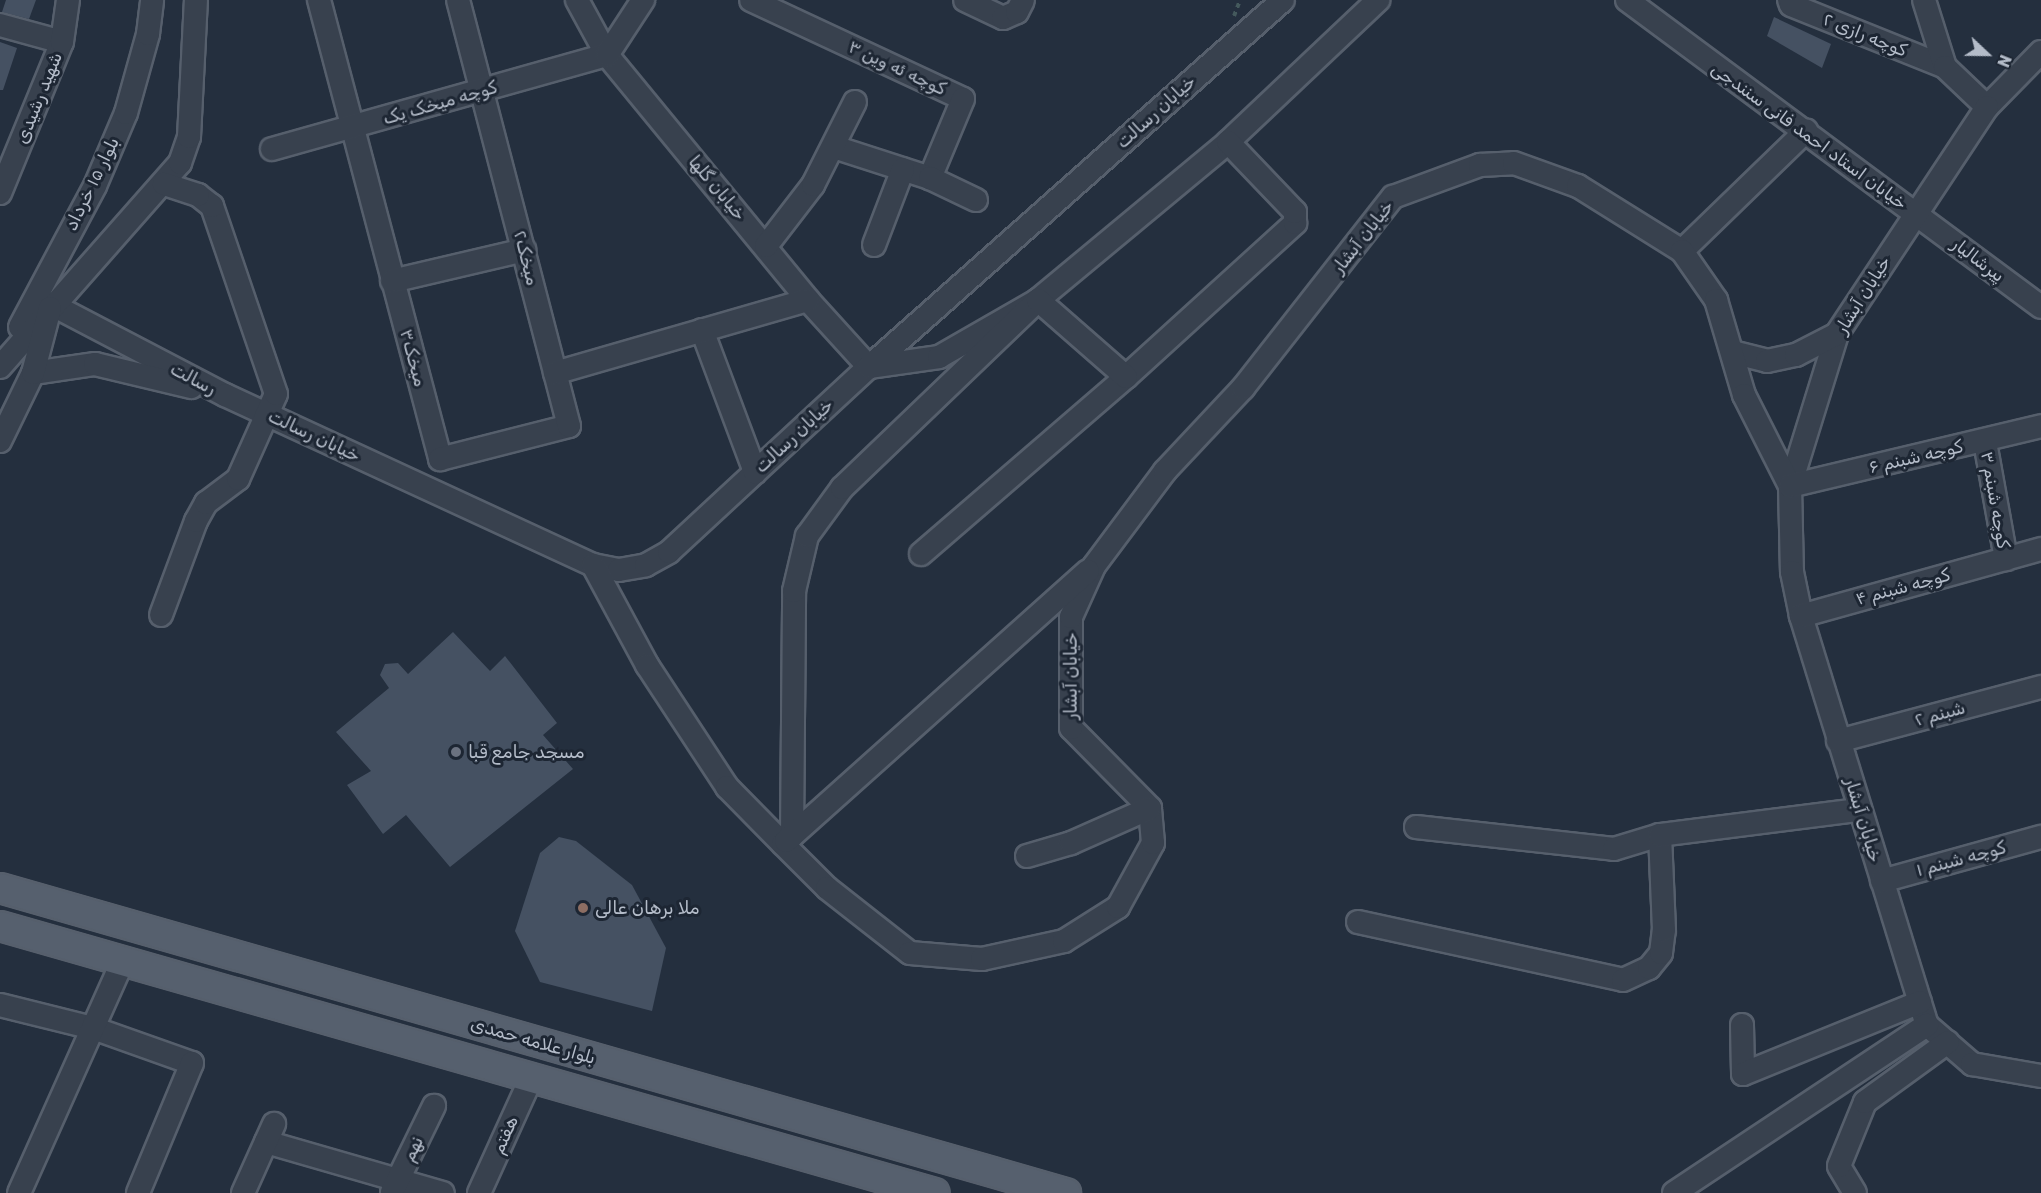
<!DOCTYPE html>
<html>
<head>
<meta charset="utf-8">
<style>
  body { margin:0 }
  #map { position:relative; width:2041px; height:1193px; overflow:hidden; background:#242f3e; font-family:Rubik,Cairo,sans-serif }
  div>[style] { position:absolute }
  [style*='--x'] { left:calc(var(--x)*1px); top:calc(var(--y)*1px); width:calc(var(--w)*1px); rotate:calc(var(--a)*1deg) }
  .building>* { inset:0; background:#455162 }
  .path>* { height:4px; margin-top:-2px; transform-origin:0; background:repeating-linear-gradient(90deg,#44595c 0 4.5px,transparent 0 9px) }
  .roads { filter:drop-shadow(2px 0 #565f6c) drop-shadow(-2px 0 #565f6c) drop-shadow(0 2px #565f6c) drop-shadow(0 -2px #565f6c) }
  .minor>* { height:22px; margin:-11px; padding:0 11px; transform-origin:11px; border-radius:11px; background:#38414e }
  .major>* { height:28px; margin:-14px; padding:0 14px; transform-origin:14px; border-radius:14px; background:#56606e }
  .dots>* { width:16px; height:16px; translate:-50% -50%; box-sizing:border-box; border:3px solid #1d2633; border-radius:50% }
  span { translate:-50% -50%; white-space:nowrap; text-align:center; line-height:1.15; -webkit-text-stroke:6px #1d2633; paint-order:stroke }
  .street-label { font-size:18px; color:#b4bcc9 }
  .poi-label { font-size:18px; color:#b4bcc9 }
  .left { translate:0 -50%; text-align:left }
  .north { position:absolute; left:1957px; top:24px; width:60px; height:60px; -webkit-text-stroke:4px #1d2633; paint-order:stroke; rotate:112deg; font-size:16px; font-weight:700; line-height:24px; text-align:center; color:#b4bcc9 }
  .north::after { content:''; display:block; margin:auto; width:21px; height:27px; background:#b4bcc9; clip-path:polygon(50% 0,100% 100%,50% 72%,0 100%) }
</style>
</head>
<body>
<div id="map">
  <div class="building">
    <div style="clip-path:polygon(6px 0,36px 0,29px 19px,2px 12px)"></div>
    <div style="clip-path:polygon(1774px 17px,1831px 44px,1822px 68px,1767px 36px)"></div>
    <div style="clip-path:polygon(0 42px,17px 48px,3px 90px,0 90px)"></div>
    <div style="clip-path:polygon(453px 632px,490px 671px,505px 656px,557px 723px,543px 735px,573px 769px,450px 867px,406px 815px,383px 834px,347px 785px,371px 771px,336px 732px,389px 688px,380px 675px,385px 664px,398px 663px,408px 674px)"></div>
    <div style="clip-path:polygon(559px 837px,576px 841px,632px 885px,666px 948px,652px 1011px,540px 982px,515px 931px,540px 853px)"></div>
  </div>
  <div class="path">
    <div style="--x:1234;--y:16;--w:17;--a:-69"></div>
  </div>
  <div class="roads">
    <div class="minor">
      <div style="--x:319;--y:0;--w:475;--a:75.2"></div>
      <div style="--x:440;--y:459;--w:133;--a:-14.3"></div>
      <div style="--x:569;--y:426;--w:440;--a:-104.6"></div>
      <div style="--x:577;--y:0;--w:63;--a:61.4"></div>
      <div style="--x:607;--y:55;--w:317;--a:50.6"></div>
      <div style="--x:808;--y:300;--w:91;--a:47.7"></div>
      <div style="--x:869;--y:367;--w:71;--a:-8.1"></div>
      <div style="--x:939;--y:357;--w:114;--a:-29.9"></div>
      <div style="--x:1038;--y:300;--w:247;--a:-39.7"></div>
      <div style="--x:1228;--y:142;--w:207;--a:-43.4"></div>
      <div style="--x:751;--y:0;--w:234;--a:25"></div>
      <div style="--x:963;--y:99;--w:86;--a:112.7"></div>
      <div style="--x:965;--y:0;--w:42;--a:25.3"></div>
      <div style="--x:1003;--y:18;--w:15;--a:-23"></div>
      <div style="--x:1017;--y:12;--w:13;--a:-63"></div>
      <div style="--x:1627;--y:0;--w:515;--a:36.56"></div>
      <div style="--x:1789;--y:0;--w:5;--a:68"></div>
      <div style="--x:1791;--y:5;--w:166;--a:21.9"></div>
      <div style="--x:1924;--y:0;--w:70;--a:72.6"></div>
      <div style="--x:1945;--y:67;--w:58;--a:43.6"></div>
      <div style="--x:0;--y:25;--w:64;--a:15.3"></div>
      <div style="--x:2041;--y:52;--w:77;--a:134.5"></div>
      <div style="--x:1987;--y:107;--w:272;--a:123.5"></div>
      <div style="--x:1837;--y:334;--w:159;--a:107.2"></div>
      <div style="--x:1790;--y:486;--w:86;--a:88.7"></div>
      <div style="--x:1792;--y:572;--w:45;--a:78.4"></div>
      <div style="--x:1801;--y:616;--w:428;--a:72.9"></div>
      <div style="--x:1927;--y:1025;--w:60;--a:40.9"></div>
      <div style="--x:1972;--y:1064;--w:70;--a:9.9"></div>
      <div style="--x:834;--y:147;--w:101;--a:17.9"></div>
      <div style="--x:930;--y:178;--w:51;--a:25.6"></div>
      <div style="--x:272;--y:149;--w:348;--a:-15.7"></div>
      <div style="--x:607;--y:55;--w:66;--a:-56.8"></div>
      <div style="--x:0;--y:193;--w:163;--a:-67.7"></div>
      <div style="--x:62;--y:42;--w:42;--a:-81.9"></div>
      <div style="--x:874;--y:245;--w:81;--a:-69.1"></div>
      <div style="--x:766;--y:246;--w:77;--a:-52.4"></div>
      <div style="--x:813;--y:185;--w:93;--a:-63.2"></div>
      <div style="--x:1682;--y:251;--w:173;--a:-44.1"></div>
      <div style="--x:392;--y:281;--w:136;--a:-13.2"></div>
      <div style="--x:51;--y:304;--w:196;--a:27.6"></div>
      <div style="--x:225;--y:395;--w:405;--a:24.8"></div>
      <div style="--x:593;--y:565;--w:26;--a:11"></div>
      <div style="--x:619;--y:570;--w:27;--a:-10"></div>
      <div style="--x:646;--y:565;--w:26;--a:-29"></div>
      <div style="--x:669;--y:552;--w:272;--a:-42.8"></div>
      <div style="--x:869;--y:367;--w:553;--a:-41.56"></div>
      <div style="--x:20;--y:327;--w:160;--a:-62"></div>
      <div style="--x:95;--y:186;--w:79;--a:-67"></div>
      <div style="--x:126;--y:113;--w:82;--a:-74.4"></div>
      <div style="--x:148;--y:34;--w:34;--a:-83"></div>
      <div style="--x:702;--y:330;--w:152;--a:69.5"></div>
      <div style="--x:1732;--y:352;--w:36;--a:14"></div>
      <div style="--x:1767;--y:361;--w:30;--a:-12"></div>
      <div style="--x:1796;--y:355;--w:46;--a:-27.1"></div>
      <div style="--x:0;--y:367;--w:272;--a:-48.6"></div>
      <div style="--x:180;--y:163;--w:28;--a:-71"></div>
      <div style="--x:189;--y:137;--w:137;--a:-87.1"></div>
      <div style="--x:33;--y:373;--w:63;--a:-8.3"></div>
      <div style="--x:95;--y:364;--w:99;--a:13.5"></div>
      <div style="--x:555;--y:373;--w:263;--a:-16.1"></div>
      <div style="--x:0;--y:441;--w:76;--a:-64.1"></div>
      <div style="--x:33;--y:373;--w:67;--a:-75.3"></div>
      <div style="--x:1985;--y:442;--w:119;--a:79.8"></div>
      <div style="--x:921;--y:554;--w:271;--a:-40.8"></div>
      <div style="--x:1126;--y:377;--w:229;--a:-42.3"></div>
      <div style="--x:1295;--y:223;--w:11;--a:-90"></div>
      <div style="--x:1295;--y:212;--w:97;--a:-133.7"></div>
      <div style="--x:593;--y:565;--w:114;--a:61.6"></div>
      <div style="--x:647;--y:665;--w:146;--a:56.7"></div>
      <div style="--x:727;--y:787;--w:80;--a:45.5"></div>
      <div style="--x:783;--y:844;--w:62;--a:45"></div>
      <div style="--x:827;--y:888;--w:105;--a:38.1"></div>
      <div style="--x:910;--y:953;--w:72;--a:4.8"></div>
      <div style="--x:982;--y:959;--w:84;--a:-12.4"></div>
      <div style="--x:1064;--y:941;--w:64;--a:-32.2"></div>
      <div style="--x:1118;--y:907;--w:73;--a:-61.3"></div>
      <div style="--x:1153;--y:843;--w:35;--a:-95"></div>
      <div style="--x:1150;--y:808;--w:112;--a:-134.6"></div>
      <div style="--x:1071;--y:728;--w:111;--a:-90"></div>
      <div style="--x:1071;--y:617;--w:56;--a:-65.7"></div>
      <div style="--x:1094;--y:566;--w:119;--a:-53.2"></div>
      <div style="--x:1165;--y:471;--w:114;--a:-46.8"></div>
      <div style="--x:1243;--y:388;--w:243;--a:-51.9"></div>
      <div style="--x:1393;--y:197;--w:93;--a:-20.2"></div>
      <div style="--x:1480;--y:165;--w:34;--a:-3"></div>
      <div style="--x:1514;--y:163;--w:68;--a:19.8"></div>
      <div style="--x:1578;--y:186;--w:123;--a:32"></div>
      <div style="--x:1682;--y:251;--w:60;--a:55.2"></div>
      <div style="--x:1716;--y:300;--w:99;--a:73.6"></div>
      <div style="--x:1744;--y:395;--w:102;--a:63.2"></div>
      <div style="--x:1790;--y:486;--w:258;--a:-13.4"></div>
      <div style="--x:161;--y:615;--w:100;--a:-69.6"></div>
      <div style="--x:196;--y:521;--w:21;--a:-61"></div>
      <div style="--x:206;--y:503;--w:40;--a:-37"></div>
      <div style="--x:238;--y:479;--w:93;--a:-65.9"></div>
      <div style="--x:276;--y:394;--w:199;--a:-108.8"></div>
      <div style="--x:212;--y:206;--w:18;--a:-142"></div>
      <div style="--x:198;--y:195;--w:36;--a:-162"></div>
      <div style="--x:1801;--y:616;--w:249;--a:-15.6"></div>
      <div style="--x:1838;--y:741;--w:210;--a:-14.9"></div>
      <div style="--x:1416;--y:827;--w:199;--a:6.3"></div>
      <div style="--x:1614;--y:849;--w:48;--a:-16.9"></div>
      <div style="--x:792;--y:836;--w:245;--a:-89.5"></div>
      <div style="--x:794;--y:591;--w:57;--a:-76.7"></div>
      <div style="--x:807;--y:536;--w:59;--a:-53.9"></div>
      <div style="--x:842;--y:488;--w:272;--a:-43.8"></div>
      <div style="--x:1038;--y:300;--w:117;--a:41.2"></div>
      <div style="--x:786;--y:841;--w:405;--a:-41.8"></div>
      <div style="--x:1027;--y:856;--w:46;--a:-16.5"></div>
      <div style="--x:1071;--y:843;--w:86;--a:-23.9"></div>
      <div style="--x:1882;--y:881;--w:165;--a:-15.5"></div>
      <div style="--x:1358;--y:922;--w:271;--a:12.3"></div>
      <div style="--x:1623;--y:980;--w:29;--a:-25"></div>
      <div style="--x:1649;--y:968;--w:19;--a:-51"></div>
      <div style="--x:1661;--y:953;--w:23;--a:-83"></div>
      <div style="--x:1664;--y:930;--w:95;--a:-92.4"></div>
      <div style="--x:1660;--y:835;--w:201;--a:-7.2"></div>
      <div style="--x:0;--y:1005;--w:96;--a:13.9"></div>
      <div style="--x:93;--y:1028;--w:105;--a:19.5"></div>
      <div style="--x:192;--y:1063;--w:141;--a:112.6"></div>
      <div style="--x:1742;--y:1025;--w:49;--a:88.8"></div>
      <div style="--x:1743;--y:1074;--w:191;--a:-22.1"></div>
      <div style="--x:266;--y:1142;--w:184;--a:16.1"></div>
      <div style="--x:392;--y:1192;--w:96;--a:-64"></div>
      <div style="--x:19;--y:1193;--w:255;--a:-65.9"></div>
      <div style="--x:243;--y:1193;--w:76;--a:-65.8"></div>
      <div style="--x:479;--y:1193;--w:128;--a:-65.6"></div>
      <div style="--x:1674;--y:1193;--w:304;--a:-33.6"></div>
      <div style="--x:1855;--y:1193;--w:31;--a:-121"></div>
      <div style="--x:1839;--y:1166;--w:69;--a:-67.9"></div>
      <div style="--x:1865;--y:1102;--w:102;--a:-35.9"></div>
    </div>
    <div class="major">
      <div style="--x:0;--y:888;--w:1109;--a:15.97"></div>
      <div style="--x:0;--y:926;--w:972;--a:15.94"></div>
    </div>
  </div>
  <div class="dots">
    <div style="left:456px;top:752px;background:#6b7280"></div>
    <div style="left:583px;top:908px;background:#8d6e63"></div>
  </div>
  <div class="street-label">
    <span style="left:1865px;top:35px;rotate:22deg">کوچه رازی ۲</span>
    <span style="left:897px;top:68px;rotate:25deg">کوچه ئه وین ۳</span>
    <span style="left:39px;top:98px;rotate:-68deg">شهید رشیدی</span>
    <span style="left:440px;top:103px;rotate:-16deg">کوچه میخک یک</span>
    <span style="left:1156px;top:112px;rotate:-42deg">خیابان رسالت</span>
    <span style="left:1809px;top:136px;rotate:36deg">خیابان استاد احمد فانی سنندجی</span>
    <span style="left:92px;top:184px;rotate:-64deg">بلوار ۱۵ خرداد</span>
    <span style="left:717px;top:188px;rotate:50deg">خیابان گلها</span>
    <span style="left:1363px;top:237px;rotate:-52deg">خیابان آبشار</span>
    <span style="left:526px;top:258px;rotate:76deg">میخک۲</span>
    <span style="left:1978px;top:260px;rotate:37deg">پیرشالیار</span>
    <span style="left:1863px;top:295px;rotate:-58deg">خیابان آبشار</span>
    <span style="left:413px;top:358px;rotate:75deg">میخک۳</span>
    <span style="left:193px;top:379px;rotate:28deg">رسالت</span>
    <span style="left:314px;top:436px;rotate:25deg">خیابان رسالت</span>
    <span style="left:794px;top:436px;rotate:-43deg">خیابان رسالت</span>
    <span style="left:1916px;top:457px;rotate:-13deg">کوچه شبنم ۶</span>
    <span style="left:1995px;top:500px;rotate:80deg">کوچه شبنم ۳</span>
    <span style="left:1903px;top:587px;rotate:-15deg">کوچه شبنم ۴</span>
    <span style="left:1071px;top:676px;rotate:-90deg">خیابان آبشار</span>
    <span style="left:1940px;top:714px;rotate:-15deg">شبنم ۲</span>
    <span style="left:1863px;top:820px;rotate:73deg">خیابان آبشار</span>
    <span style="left:1961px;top:859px;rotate:-15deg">کوچه شبنم ۱</span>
    <span style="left:533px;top:1041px;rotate:16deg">بلوار علامه حمدی</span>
    <span style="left:505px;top:1135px;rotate:-66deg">هفتم</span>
    <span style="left:413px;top:1149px;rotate:-64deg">نهم</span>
  </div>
  <div class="poi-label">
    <span class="left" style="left:468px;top:752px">مسجد جامع قبا</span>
    <span class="left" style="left:595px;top:908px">ملا برهان عالی</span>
  </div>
  <div class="north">N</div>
</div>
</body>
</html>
